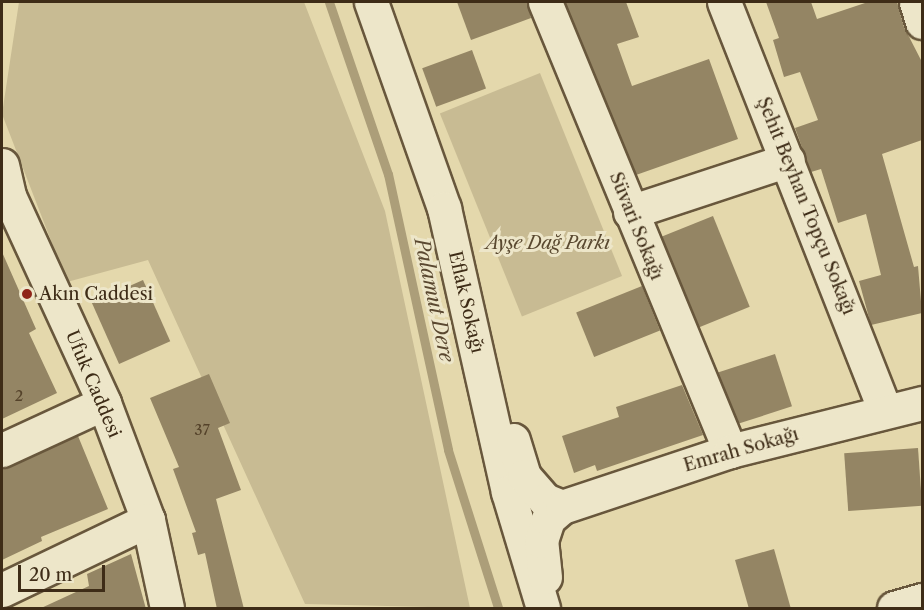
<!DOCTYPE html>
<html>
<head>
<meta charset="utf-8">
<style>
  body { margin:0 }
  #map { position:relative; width:924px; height:610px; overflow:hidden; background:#e4d8ac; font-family:"Libre Caslon Text",serif }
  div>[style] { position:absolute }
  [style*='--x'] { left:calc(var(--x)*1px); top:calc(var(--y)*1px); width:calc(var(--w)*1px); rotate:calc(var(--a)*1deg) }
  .green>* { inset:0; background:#c8bb93; transform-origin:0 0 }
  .stream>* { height:9px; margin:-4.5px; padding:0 4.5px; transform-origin:4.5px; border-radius:4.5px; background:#ac9e79 }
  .building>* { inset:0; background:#948564; transform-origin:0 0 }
  .roads { filter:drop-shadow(2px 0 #68573c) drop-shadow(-2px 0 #68573c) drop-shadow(0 2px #68573c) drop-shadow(0 -2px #68573c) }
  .street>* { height:33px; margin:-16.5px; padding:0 16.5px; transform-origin:16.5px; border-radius:16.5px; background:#ede6c9 }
  .secondary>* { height:33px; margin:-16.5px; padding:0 16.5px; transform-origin:16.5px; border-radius:16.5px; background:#ede6c9 }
  .dots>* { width:16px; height:16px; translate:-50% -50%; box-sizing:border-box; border:3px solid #ede6c9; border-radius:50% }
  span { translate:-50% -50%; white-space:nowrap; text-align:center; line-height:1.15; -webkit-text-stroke:6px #ede6c9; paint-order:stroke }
  .number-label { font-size:15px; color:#54422a }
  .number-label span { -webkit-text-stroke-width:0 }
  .street-label { font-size:18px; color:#3e2c17 }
  .park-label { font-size:18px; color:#5a4930; font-style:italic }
  .poi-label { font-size:18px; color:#3e2c17 }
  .left { translate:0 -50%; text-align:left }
  .water-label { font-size:20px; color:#5a4830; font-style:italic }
  .frame { position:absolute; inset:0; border:3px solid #3e2c17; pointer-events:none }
  .scale { position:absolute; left:18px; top:565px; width:87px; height:27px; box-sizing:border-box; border:3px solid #3e2c17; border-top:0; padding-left:8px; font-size:18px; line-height:21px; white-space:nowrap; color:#3e2c17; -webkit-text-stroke:4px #ede6c9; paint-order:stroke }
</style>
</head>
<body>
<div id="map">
  <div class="green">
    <div style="clip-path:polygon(19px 2px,304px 2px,385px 211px,470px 608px,305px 604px,148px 260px,67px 282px,2px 114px)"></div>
    <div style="left:540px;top:73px;width:219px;height:108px;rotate:68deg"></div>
  </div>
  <div class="stream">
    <div style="--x:329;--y:2;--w:182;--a:71.1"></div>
    <div style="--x:388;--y:174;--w:282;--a:77.7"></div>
    <div style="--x:448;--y:450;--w:166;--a:72.4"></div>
  </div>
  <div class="building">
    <div style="clip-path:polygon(457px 2px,527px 2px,531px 18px,471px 40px)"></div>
    <div style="clip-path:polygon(565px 2px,626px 2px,639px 37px,617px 44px,632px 86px,709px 59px,738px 139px,636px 175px)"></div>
    <div style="clip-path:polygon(766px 2px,811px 2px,817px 19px,868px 2px,897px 2px,904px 27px,922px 62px,922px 140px,882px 154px,914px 267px,918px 266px,922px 313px,871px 325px,859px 281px,881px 275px,866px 214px,838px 223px,821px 169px,811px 172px,795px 128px,818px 120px,800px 72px,784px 77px,773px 40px,779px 38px)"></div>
    <div style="left:472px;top:50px;width:41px;height:53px;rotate:70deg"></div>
    <div style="left:713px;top:216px;width:98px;height:55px;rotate:68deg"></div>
    <div style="clip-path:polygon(2px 252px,36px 329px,29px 333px,57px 393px,2px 419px)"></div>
    <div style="left:143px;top:280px;width:67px;height:56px;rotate:66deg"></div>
    <div style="left:642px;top:286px;width:48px;height:71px;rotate:68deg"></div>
    <div style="left:775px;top:354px;width:55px;height:60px;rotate:72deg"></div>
    <div style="clip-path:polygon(209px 374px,230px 423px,218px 428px,241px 490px,216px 499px,244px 609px,217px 609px,205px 553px,198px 555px,192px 533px,196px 532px,173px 469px,179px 467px,150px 398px)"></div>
    <div style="clip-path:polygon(682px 385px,703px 435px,597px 471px,595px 465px,574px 473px,562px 436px,619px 417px,616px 407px)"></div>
    <div style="clip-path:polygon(78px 436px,108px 509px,41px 537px,42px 541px,2px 560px,2px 469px)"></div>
    <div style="left:918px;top:448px;width:58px;height:74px;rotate:86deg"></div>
    <div style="clip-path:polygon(774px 549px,791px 609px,749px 609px,735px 560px)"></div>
    <div style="clip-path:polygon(131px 554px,146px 609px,39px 609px,89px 586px,87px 574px)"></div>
  </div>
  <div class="roads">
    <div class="street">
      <div style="--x:371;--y:2;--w:219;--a:70.5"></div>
      <div style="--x:444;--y:208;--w:291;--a:77.3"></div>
      <div style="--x:508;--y:492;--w:121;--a:73.2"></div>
      <div style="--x:545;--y:2;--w:486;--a:67.6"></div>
      <div style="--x:724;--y:2;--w:440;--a:68.5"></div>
      <div style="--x:916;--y:2;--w:21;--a:73"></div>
      <div style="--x:630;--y:212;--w:166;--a:-18.2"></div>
      <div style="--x:513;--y:440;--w:38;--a:73"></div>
      <div style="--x:524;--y:476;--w:32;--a:49"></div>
      <div style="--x:545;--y:500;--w:18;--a:22"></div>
      <div style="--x:2;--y:450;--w:112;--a:-24.7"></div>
      <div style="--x:545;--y:577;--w:36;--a:-96"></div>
      <div style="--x:541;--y:541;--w:23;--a:-72"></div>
      <div style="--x:548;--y:519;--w:18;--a:-41"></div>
      <div style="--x:562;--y:507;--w:177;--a:-18.4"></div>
      <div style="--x:730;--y:451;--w:198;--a:-14"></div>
      <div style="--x:894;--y:608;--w:29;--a:-16"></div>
    </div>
    <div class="secondary">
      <div style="--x:2;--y:165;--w:32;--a:77"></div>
      <div style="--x:9;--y:196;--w:228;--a:65.3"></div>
      <div style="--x:104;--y:403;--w:125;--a:69.4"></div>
      <div style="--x:148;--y:520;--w:90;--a:77.8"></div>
      <div style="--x:2;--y:590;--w:162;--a:-25.6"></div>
    </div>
  </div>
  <div class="dots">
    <div style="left:27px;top:294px;background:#8f2418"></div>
  </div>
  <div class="number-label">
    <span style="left:19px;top:396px">2</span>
    <span style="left:202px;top:430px">37</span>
  </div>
  <div class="street-label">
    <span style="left:806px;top:206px;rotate:68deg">Şehit Beyhan Topçu Sokağı</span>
    <span style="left:636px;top:226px;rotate:68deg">Süvari Sokağı</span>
    <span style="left:466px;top:302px;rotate:77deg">Eflak Sokağı</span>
    <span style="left:93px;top:384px;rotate:67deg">Ufuk Caddesi</span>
    <span style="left:741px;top:450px;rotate:-16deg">Emrah Sokağı</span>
  </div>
  <div class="park-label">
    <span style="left:548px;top:243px">Ayşe Dağ Parkı</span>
  </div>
  <div class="poi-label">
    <span class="left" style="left:39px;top:294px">Akın Caddesi</span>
  </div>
  <div class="water-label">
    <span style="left:434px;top:300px;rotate:78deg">Palamut Dere</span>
  </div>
  <div class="frame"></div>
  <div class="scale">20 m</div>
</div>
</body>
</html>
